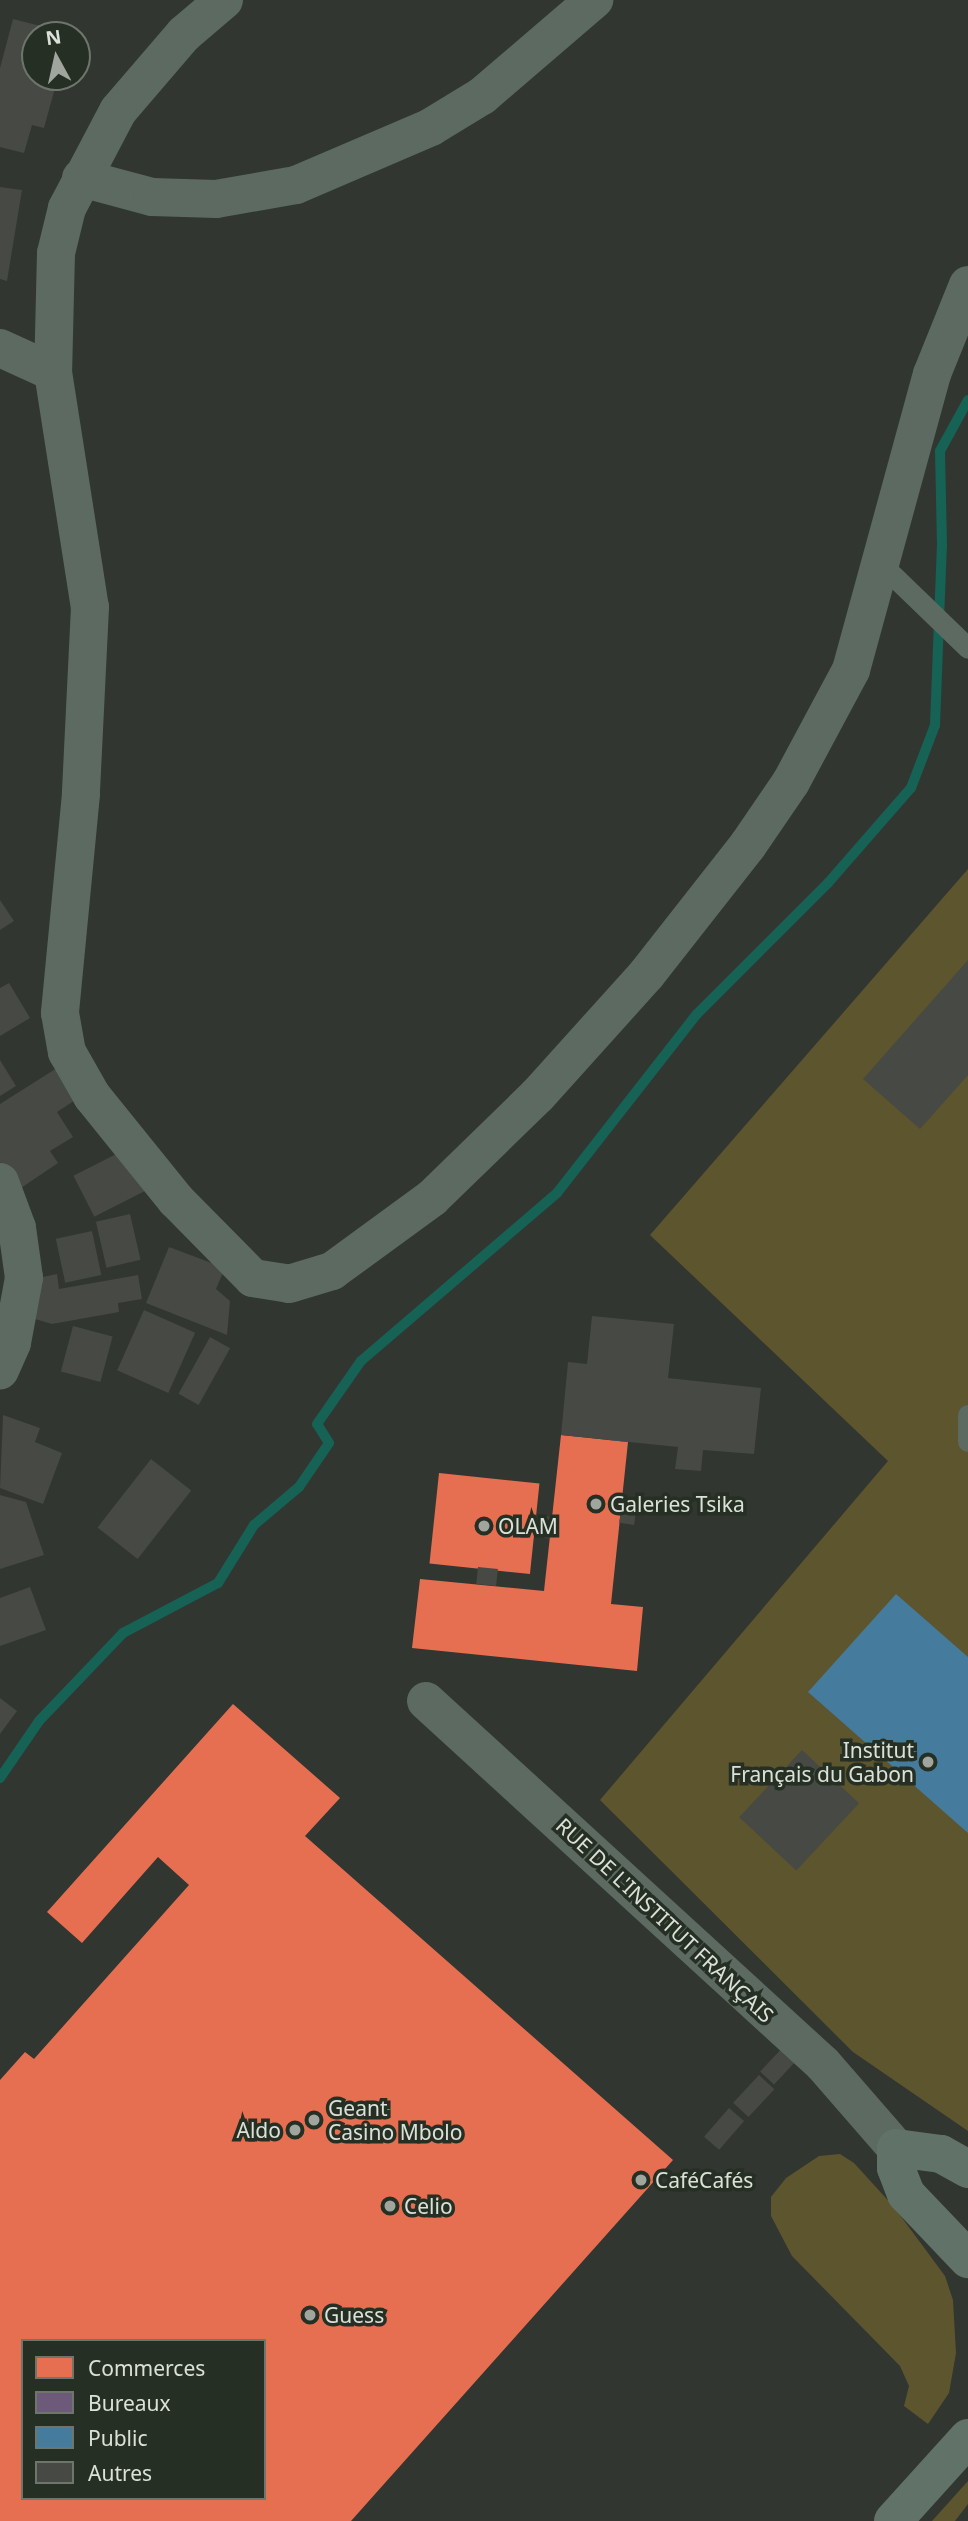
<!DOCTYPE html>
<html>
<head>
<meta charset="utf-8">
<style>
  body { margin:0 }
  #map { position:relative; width:968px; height:2521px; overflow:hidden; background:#313630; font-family:"Noto Sans",sans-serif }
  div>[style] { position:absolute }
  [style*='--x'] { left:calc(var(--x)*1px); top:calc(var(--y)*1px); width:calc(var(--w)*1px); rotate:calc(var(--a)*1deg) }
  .green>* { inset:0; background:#5d552e }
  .shops>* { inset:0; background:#e76f51; transform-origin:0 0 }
  .offices>* { inset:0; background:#6d597a }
  .public>* { inset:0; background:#457b9d }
  .stream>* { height:10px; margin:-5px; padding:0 5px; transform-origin:5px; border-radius:5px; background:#166255 }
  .building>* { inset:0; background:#464944; transform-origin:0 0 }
  .lane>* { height:21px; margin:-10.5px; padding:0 10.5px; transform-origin:10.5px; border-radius:10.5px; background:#5c6a62 }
  .street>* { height:38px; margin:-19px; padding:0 19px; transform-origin:19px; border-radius:19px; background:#5c6a62 }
  .primary>* { height:38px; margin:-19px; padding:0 19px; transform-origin:19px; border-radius:19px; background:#617368 }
  .dots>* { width:19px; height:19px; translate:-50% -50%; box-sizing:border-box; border:4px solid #262f23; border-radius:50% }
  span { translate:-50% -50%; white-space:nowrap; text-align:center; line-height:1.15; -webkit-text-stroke:7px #262f23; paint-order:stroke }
  .poi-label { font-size:21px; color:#dbe1d9 }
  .left { translate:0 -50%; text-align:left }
  .right { translate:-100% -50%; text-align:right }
  .street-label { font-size:21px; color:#dbe1d9 }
  .legend { position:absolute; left:21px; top:2339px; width:245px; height:161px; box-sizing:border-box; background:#262f23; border:2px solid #6e766c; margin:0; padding:9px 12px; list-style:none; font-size:21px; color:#dbe1d9 }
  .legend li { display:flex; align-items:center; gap:14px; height:35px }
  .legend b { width:35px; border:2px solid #6e766c }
  .north { position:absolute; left:21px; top:21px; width:70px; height:70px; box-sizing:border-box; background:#262f23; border:2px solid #6e766c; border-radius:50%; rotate:352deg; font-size:19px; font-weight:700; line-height:28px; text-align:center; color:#dbe1d9 }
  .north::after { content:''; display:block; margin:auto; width:24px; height:32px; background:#a0a59e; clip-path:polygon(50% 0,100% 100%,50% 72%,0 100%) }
</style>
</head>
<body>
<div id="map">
  <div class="green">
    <div style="clip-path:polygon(968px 869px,968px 2131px,853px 2052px,600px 1800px,888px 1461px,650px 1235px)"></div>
    <div style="clip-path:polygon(840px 2154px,854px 2163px,894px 2207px,945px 2276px,953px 2300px,956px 2353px,949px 2393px,928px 2424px,904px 2406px,909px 2386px,900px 2366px,792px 2256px,771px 2216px,771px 2197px,786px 2178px,819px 2156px)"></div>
    <div style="clip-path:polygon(968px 2481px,968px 2504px,955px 2521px,932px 2521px)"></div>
  </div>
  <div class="shops">
    <div style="clip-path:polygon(561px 1435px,628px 1442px,611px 1604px,643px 1607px,637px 1671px,412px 1648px,420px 1579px,544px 1591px)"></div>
    <div style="left:439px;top:1473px;width:101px;height:91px;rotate:6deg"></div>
    <div style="clip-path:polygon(evenodd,233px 1704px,340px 1798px,305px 1836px,673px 2160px,351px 2521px,0 2521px,0 2080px,25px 2052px,34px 2059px,189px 1885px,158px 1857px,82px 1943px,47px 1912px,233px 1704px,23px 2341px,264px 2341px,264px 2498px,23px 2498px,23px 2341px)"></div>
  </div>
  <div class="offices">
    <div style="clip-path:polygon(611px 1415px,633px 1416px,628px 1442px,608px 1440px)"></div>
  </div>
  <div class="public">
    <div style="clip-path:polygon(896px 1594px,968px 1657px,968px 1833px,808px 1692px)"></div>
  </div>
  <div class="stream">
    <div style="--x:0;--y:1778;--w:69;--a:-55.6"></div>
    <div style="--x:39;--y:1721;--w:122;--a:-46.3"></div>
    <div style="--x:123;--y:1633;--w:107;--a:-27.8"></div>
    <div style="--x:218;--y:1583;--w:68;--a:-58.2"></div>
    <div style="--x:254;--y:1525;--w:59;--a:-40.2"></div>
    <div style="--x:299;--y:1487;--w:53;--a:-55.7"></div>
    <div style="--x:329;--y:1443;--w:22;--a:-122"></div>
    <div style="--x:317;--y:1424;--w:77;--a:-55.1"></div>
    <div style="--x:361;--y:1361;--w:258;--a:-40.6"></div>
    <div style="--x:557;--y:1193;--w:226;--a:-52"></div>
    <div style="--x:696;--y:1015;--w:187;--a:-45"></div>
    <div style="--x:828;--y:883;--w:126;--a:-48.9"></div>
    <div style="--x:911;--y:788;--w:67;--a:-69.1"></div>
    <div style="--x:935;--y:725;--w:179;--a:-87.8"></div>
    <div style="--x:942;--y:546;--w:95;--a:-91.2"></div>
    <div style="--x:940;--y:451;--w:58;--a:-61.2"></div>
  </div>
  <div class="building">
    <div style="clip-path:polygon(13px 19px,73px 34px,35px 35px,35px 77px,58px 77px,44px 128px,32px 125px,24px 153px,0 147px,0 68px)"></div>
    <div style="clip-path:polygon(77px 35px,86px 37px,78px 69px,77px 69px)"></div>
    <div style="clip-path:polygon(0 187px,22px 190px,7px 281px,0 279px)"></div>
    <div style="clip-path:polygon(0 900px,14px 921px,0 930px)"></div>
    <div style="clip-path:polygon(968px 960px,968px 1075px,920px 1129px,863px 1079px)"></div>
    <div style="clip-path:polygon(9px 983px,30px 1018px,0 1036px,0 988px)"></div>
    <div style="clip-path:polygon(0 1060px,16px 1086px,0 1096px)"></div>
    <div style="clip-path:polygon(57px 1068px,77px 1099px,57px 1112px,73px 1137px,50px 1151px,58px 1163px,18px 1190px,0 1162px,0 1104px)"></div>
    <div style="left:126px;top:1149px;width:46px;height:59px;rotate:63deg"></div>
    <div style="left:130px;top:1214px;width:47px;height:35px;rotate:77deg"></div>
    <div style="left:92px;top:1231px;width:45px;height:37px;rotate:78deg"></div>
    <div style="clip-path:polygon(169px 1247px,225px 1268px,216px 1289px,230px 1301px,227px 1335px,146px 1303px)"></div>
    <div style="clip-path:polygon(57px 1274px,59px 1289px,138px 1275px,142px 1299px,118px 1303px,119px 1312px,52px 1324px,28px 1317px,38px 1278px)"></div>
    <div style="left:144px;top:1310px;width:56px;height:66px;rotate:24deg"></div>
    <div style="clip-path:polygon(592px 1316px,674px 1324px,668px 1378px,761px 1388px,754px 1454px,703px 1450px,701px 1471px,675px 1469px,678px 1447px,561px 1435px,568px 1362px,587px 1364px)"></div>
    <div style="left:73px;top:1326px;width:41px;height:47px;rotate:15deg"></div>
    <div style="left:210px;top:1337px;width:23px;height:65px;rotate:29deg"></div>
    <div style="clip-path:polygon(3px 1415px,40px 1428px,35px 1442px,62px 1453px,43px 1504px,0 1488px)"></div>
    <div style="left:151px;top:1459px;width:51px;height:87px;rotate:38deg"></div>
    <div style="clip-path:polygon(0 1495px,26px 1502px,44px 1555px,0 1569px)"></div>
    <div style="left:622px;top:1503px;width:15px;height:20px;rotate:8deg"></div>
    <div style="left:537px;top:1515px;width:15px;height:22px;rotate:8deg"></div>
    <div style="left:478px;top:1567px;width:20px;height:17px;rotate:6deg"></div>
    <div style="clip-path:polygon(30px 1587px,46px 1630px,0 1646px,0 1598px)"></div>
    <div style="clip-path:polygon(0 1698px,17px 1711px,0 1734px)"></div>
    <div style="left:802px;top:1750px;width:78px;height:92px;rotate:43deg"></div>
    <div style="left:784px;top:2046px;width:19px;height:35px;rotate:43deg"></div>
    <div style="left:759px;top:2075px;width:21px;height:38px;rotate:43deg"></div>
    <div style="left:729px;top:2108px;width:20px;height:38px;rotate:41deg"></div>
  </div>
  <div class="lane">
    <div style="--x:880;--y:563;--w:122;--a:44"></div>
    <div style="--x:968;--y:1415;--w:26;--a:90"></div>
  </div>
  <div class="street">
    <div style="--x:224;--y:0;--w:52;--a:139.6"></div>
    <div style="--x:184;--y:34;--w:101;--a:130.6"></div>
    <div style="--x:118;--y:111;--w:110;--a:117.7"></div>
    <div style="--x:67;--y:208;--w:46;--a:103.7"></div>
    <div style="--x:56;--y:253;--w:119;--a:91.4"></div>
    <div style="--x:53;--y:372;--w:238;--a:81.1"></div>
    <div style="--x:90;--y:607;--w:187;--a:92.8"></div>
    <div style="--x:81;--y:794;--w:220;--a:95.5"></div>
    <div style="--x:60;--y:1013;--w:40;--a:80"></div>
    <div style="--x:67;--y:1052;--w:51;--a:60.4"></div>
    <div style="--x:92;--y:1096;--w:134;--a:51.1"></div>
    <div style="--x:176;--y:1200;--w:110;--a:45.4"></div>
    <div style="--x:253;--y:1278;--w:36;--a:9"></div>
    <div style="--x:289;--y:1284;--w:45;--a:-16.8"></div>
    <div style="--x:332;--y:1271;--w:124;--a:-36.1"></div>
    <div style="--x:432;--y:1198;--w:146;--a:-44.2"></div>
    <div style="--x:537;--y:1096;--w:163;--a:-48"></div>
    <div style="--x:646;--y:975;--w:165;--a:-51.9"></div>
    <div style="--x:748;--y:845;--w:76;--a:-55.7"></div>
    <div style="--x:791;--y:782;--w:127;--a:-61.8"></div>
    <div style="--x:851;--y:670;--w:307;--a:-74.7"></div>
    <div style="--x:932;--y:374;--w:96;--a:-68"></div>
    <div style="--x:81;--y:178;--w:73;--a:15"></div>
    <div style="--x:152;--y:197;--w:64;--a:1.8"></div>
    <div style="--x:216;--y:199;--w:81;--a:-9.9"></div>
    <div style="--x:296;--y:185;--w:147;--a:-23.2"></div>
    <div style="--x:431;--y:127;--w:60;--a:-31.3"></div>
    <div style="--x:482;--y:96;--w:148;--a:-40.6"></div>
    <div style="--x:0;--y:348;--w:58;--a:24.4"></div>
    <div style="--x:0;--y:1182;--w:49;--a:69.7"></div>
    <div style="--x:17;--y:1228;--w:50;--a:82"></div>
    <div style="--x:24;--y:1278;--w:66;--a:100.5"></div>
    <div style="--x:12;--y:1343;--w:30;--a:114"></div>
    <div style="--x:426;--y:1701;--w:538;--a:42.44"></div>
    <div style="--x:823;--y:2064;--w:111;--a:49"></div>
  </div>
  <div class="primary">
    <div style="--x:968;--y:2169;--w:31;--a:-151"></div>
    <div style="--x:941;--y:2154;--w:45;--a:-172.4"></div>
    <div style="--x:896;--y:2148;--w:20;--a:90"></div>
    <div style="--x:896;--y:2168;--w:28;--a:69"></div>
    <div style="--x:906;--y:2194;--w:90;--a:46.4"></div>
    <div style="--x:893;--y:2521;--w:112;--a:-47.9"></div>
  </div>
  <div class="dots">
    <div style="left:596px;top:1504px;background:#a0a59e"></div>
    <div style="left:484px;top:1526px;background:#a0a59e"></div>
    <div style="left:928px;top:1762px;background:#a0a59e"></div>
    <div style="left:314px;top:2120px;background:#a0a59e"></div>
    <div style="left:295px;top:2130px;background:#a0a59e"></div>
    <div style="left:641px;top:2180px;background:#a0a59e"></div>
    <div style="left:390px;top:2206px;background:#a0a59e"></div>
    <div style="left:310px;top:2315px;background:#a0a59e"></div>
  </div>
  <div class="poi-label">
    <span class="left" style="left:610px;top:1504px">Galeries Tsika</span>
    <span class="left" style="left:498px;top:1526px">OLAM</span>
    <span class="right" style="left:914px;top:1762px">Institut<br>Français du Gabon</span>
    <span class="left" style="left:328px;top:2120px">Geant<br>Casino Mbolo</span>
    <span class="right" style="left:281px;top:2130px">Aldo</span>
    <span class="left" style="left:655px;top:2180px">CaféCafés</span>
    <span class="left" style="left:404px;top:2206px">Celio</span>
    <span class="left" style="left:324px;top:2315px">Guess</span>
  </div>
  <div class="street-label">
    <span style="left:665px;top:1920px;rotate:43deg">RUE DE L'INSTITUT FRANÇAIS</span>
  </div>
  <ul class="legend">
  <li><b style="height:19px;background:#e76f51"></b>Commerces</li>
  <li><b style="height:19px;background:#6d597a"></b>Bureaux</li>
  <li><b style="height:19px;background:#457b9d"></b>Public</li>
  <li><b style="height:19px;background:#464944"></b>Autres</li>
  </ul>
  <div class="north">N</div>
</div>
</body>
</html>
